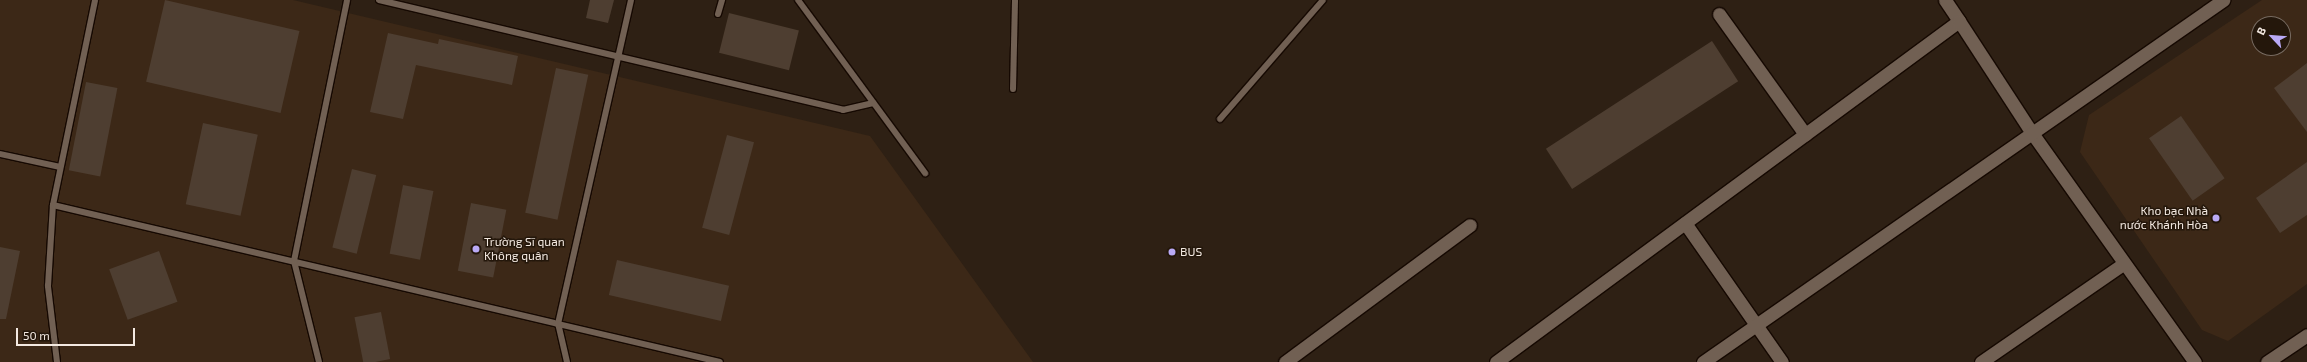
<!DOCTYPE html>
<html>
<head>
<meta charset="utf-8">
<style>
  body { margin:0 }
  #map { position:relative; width:2307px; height:362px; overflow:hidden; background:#2e2014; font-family:"Exo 2",sans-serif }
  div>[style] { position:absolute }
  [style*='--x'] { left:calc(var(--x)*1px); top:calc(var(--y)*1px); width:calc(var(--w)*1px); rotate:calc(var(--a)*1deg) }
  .built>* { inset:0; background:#3c2817 }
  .building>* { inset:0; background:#4e3e31; transform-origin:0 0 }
  .roads { filter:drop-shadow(1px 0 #160902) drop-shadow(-1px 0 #160902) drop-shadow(0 1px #160902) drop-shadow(0 -1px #160902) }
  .service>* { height:6px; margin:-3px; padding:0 3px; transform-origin:3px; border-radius:3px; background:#716053 }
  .minor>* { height:13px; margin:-6.5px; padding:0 6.5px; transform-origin:6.5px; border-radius:6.5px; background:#716053 }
  .dots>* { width:11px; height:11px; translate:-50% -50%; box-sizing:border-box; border:2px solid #24170b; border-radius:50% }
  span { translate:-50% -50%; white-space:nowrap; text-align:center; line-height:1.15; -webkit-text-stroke:3px #24170b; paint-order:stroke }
  .poi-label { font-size:12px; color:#f3e9e1 }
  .right { translate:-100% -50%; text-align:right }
  .left { translate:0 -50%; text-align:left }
  .north { position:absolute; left:2251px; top:16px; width:40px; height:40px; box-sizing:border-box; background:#24170b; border:1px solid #776b61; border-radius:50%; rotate:296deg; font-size:11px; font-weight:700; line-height:16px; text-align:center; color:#f3e9e1 }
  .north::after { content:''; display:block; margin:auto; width:14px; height:18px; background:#baaaf6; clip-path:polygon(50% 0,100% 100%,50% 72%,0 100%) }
  .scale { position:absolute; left:16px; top:328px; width:119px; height:18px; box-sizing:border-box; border:2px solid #f3e9e1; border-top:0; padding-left:5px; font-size:12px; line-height:14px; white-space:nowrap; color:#f3e9e1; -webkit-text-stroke:3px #24170b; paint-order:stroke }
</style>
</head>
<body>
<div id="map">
  <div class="built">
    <div style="clip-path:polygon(0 0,293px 0,870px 136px,1033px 362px,0 362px)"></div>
    <div style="clip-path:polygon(evenodd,2262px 0,2307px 0,2307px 284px,2228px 341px,2202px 330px,2080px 152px,2089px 115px,2262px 0,2259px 24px,2283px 24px,2283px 48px,2259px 48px,2259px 24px)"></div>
  </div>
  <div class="building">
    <div style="left:165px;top:0;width:138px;height:84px;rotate:13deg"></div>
    <div style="clip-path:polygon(590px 0,614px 0,608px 23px,586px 18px)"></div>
    <div style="left:729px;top:13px;width:72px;height:41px;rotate:14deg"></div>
    <div style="clip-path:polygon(388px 33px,438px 44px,439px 39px,518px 56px,512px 85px,416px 65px,403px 119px,370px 112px)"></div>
    <div style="left:1712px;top:41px;width:48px;height:198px;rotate:57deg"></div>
    <div style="clip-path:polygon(2307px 63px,2307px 132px,2274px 88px)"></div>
    <div style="left:556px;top:68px;width:33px;height:148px;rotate:12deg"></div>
    <div style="left:86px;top:82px;width:32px;height:90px;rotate:11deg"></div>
    <div style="left:2181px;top:116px;width:76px;height:39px;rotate:55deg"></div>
    <div style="left:203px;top:123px;width:56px;height:83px;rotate:12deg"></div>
    <div style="left:727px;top:135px;width:28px;height:96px;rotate:15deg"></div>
    <div style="clip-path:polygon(2307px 162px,2307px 215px,2280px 233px,2256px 198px)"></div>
    <div style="left:352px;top:169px;width:25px;height:81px;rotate:14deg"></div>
    <div style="left:403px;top:185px;width:31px;height:70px;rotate:11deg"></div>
    <div style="left:471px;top:203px;width:36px;height:69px;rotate:11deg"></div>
    <div style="clip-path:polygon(0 247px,20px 251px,6px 319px,0 319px)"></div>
    <div style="left:159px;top:251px;width:54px;height:53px;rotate:70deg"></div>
    <div style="left:617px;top:260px;width:115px;height:36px;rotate:13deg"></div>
    <div style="left:381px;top:312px;width:48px;height:27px;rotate:79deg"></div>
  </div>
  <div class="roads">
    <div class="service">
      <div style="--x:379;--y:0;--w:477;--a:13.3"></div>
      <div style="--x:843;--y:110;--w:31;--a:-13"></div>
      <div style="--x:798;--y:0;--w:215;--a:53.7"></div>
      <div style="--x:718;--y:14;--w:15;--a:-74"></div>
      <div style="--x:1013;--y:89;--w:89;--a:-88.7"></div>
      <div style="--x:1220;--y:119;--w:157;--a:-49.1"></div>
      <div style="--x:0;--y:154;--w:61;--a:12.2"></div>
      <div style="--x:53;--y:205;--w:685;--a:13.25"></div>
      <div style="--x:57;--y:362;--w:77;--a:-96.8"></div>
      <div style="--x:48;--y:286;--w:81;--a:-86.5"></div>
      <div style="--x:53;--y:205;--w:209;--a:-78.4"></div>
      <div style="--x:319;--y:362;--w:104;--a:-103.9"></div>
      <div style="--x:294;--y:261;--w:266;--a:-78.5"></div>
      <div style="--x:567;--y:362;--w:39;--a:-103"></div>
      <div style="--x:558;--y:324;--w:332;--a:-77.3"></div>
    </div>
    <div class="minor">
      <div style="--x:1945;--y:0;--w:25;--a:56"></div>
      <div style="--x:1719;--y:14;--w:148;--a:54.4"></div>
      <div style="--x:1685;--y:223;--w:169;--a:55.1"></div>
      <div style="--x:1285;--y:362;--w:230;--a:-36.5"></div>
      <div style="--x:1496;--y:362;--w:575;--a:-36.37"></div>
      <div style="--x:1959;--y:21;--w:134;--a:56.9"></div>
      <div style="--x:2032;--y:133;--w:281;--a:54.6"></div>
      <div style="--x:1703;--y:362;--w:634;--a:-34.84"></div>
      <div style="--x:1981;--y:362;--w:173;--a:-34.6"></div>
      <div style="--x:2267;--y:362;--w:48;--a:-34"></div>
    </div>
  </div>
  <div class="dots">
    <div style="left:2216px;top:218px;background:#baaaf6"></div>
    <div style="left:476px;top:249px;background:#baaaf6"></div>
    <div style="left:1172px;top:252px;background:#baaaf6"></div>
  </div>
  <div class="poi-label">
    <span class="right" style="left:2208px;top:218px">Kho bạc Nhà<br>nước Khánh Hòa</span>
    <span class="left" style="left:484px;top:249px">Trường Sĩ quan<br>Không quân</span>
    <span class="left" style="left:1180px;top:252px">BUS</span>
  </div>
  <div class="north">B</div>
  <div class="scale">50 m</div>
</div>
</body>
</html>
